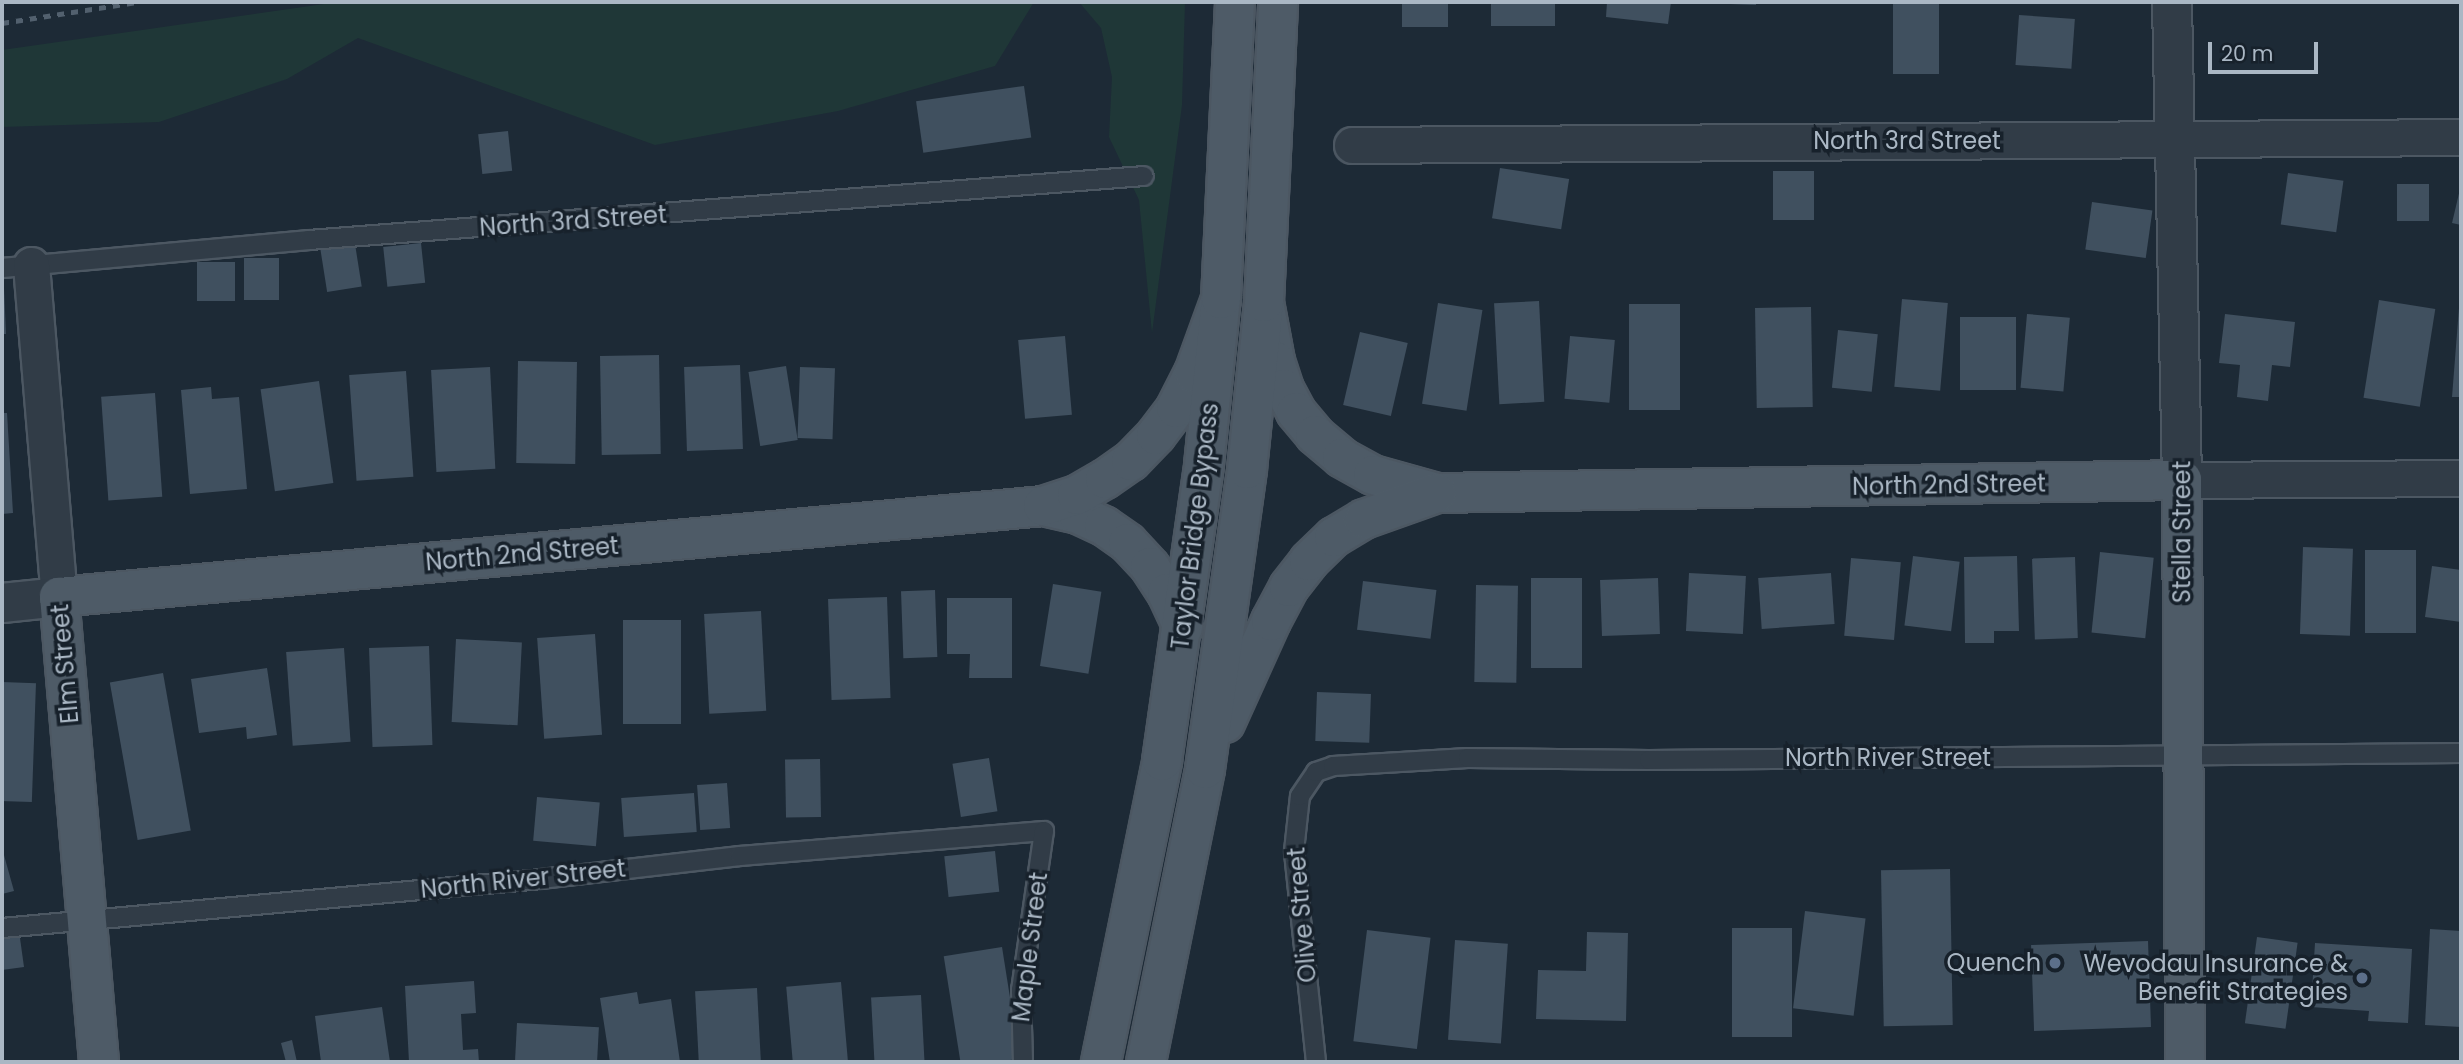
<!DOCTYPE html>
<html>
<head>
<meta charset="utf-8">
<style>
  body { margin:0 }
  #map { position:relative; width:2463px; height:1064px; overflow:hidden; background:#1d2a36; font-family:Poppins,sans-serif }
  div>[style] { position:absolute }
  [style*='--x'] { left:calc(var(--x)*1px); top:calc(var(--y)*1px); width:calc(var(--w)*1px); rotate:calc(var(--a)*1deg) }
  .green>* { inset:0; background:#1f3737 }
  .building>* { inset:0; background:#40505f; transform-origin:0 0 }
  .roads { filter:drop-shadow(2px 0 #4c5762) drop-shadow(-2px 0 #4c5762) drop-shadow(0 2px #4c5762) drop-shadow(0 -2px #4c5762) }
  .service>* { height:18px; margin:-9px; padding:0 9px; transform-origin:9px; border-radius:9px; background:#313c47 }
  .minor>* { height:35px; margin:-17.5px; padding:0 17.5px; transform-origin:17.5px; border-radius:17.5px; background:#313c47 }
  .tertiary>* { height:38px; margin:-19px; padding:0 19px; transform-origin:19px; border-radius:19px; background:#313c47 }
  .primary>* { height:38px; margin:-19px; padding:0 19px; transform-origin:19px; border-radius:19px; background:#4e5b67 }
  .rail>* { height:5px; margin-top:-2.5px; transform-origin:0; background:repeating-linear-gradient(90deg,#52606e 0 7px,transparent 0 14px) }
  .dots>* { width:19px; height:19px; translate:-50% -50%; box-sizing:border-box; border:4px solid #17212b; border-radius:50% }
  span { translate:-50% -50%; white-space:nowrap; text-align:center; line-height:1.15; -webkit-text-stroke:7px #17212b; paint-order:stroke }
  .street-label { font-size:24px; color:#aab7c4 }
  .poi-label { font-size:24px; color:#aab7c4 }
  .right { translate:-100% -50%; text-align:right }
  .frame { position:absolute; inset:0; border:4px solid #aab7c4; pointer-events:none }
  .scale { position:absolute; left:2208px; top:42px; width:110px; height:32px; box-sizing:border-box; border:4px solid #aab7c4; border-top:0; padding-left:9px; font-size:21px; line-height:24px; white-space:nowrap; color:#aab7c4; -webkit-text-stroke:5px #17212b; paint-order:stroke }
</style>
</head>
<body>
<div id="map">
  <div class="green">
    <div style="clip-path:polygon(338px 2px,1034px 2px,995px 66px,838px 111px,655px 145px,358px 38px,287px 79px,159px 122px,2px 127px,2px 50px)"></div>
    <div style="clip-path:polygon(1079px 2px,1185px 2px,1182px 105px,1152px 333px,1139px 200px,1109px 137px,1112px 77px,1101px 28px)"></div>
  </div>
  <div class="building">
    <div style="left:1402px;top:2px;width:46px;height:25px"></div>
    <div style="left:1491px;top:2px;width:64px;height:24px"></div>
    <div style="clip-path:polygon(1607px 2px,1671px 2px,1668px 24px,1606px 17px)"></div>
    <div style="clip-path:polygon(1730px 2px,1756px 2px,1756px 5px,1730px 4px)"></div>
    <div style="left:1893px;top:2px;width:46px;height:72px"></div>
    <div style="left:2019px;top:15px;width:56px;height:50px;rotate:4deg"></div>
    <div style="left:1024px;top:86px;width:52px;height:109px;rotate:82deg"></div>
    <div style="left:508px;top:131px;width:40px;height:30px;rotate:84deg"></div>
    <div style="left:1500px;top:168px;width:70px;height:51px;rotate:9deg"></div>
    <div style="left:1814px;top:171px;width:49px;height:41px;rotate:90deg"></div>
    <div style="left:2288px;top:173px;width:56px;height:52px;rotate:8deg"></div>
    <div style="left:2397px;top:184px;width:32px;height:37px"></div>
    <div style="clip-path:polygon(2461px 185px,2461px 225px,2452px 223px)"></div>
    <div style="left:2092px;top:202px;width:61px;height:48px;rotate:8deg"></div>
    <div style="left:421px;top:243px;width:40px;height:38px;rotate:84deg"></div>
    <div style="left:355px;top:244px;width:43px;height:35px;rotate:81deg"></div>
    <div style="left:244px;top:258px;width:35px;height:42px"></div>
    <div style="left:197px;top:262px;width:38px;height:39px"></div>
    <div style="clip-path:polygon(2px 288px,4px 288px,6px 334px,2px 334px)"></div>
    <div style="left:1902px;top:299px;width:46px;height:88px;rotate:5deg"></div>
    <div style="left:2379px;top:300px;width:57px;height:99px;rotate:9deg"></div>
    <div style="left:1539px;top:301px;width:101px;height:45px;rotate:87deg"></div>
    <div style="left:1438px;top:303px;width:45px;height:102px;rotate:9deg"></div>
    <div style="left:1629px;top:304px;width:51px;height:106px"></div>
    <div style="left:1811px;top:307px;width:100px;height:56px;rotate:89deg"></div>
    <div style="clip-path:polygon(2459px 308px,2461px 308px,2461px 397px,2452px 397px)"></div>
    <div style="left:2027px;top:314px;width:43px;height:74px;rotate:5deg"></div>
    <div style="clip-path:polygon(2225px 314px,2295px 322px,2290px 367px,2272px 365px,2268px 401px,2237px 397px,2240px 365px,2219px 363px)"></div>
    <div style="left:1960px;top:317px;width:56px;height:73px"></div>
    <div style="left:1838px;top:330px;width:40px;height:58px;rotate:6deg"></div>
    <div style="left:1360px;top:332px;width:49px;height:75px;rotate:13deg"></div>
    <div style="left:1065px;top:336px;width:79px;height:47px;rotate:85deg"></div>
    <div style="left:1570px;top:336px;width:45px;height:63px;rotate:5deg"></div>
    <div style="left:659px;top:355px;width:99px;height:59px;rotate:89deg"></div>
    <div style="left:518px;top:361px;width:59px;height:102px;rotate:1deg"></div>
    <div style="left:740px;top:365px;width:84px;height:56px;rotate:88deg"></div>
    <div style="left:786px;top:366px;width:75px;height:38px;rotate:81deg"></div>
    <div style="left:490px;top:367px;width:102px;height:59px;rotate:87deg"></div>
    <div style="left:800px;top:367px;width:35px;height:71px;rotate:2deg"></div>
    <div style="left:406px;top:371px;width:106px;height:57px;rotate:86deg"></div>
    <div style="left:319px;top:381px;width:103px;height:59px;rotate:82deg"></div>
    <div style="clip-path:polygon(211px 387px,212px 399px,239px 397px,247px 489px,190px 494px,181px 390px)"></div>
    <div style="left:155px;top:393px;width:104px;height:54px;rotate:86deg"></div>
    <div style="clip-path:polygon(2px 413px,7px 413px,13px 513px,2px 514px)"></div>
    <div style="left:2303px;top:547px;width:50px;height:87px;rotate:2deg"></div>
    <div style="left:2365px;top:550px;width:51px;height:83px"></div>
    <div style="left:2100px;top:552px;width:54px;height:81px;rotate:6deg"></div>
    <div style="left:1913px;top:556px;width:47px;height:70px;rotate:7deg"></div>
    <div style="clip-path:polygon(2017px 556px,2019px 631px,1994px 631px,1994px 643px,1965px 643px,1964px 557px)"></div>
    <div style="left:2075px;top:557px;width:81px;height:43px;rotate:88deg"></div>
    <div style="left:1851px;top:558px;width:50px;height:78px;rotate:5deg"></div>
    <div style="clip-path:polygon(2432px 566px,2461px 570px,2461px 622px,2425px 617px)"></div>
    <div style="left:1689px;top:573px;width:57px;height:58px;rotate:3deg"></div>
    <div style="left:1831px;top:573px;width:51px;height:73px;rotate:86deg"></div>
    <div style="left:1531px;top:578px;width:51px;height:90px"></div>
    <div style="left:1658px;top:578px;width:56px;height:58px;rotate:88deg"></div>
    <div style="left:1363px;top:581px;width:74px;height:49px;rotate:7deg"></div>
    <div style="left:1053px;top:584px;width:49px;height:83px;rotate:9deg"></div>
    <div style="left:1476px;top:585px;width:42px;height:97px;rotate:1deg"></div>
    <div style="left:935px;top:590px;width:67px;height:34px;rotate:88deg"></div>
    <div style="left:887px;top:597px;width:101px;height:59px;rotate:88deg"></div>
    <div style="clip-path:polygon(947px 598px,1012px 598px,1012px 678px,969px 678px,970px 654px,947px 654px)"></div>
    <div style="left:761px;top:611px;width:100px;height:57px;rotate:87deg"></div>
    <div style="left:623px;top:620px;width:58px;height:104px"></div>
    <div style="left:595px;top:634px;width:101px;height:58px;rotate:86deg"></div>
    <div style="left:456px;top:639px;width:66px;height:83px;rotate:3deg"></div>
    <div style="left:429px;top:646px;width:99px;height:60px;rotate:88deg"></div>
    <div style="left:344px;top:648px;width:94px;height:58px;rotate:86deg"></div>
    <div style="clip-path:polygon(267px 668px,277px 735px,247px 739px,246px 727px,199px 733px,191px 679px)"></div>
    <div style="left:163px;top:673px;width:160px;height:54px;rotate:80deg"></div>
    <div style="left:2px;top:682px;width:34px;height:119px;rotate:2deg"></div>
    <div style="left:1317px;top:692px;width:54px;height:49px;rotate:2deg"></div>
    <div style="left:989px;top:758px;width:54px;height:37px;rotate:81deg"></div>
    <div style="left:820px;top:759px;width:58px;height:35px;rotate:89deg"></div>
    <div style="left:727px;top:783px;width:45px;height:30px;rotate:86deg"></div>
    <div style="left:694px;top:793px;width:39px;height:73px;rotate:86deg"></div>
    <div style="left:537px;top:797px;width:63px;height:44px;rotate:5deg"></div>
    <div style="clip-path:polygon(2px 848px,14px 891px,2px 894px)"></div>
    <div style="left:995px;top:851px;width:41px;height:51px;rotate:84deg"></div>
    <div style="left:1950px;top:869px;width:156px;height:69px;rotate:89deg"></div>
    <div style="left:1805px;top:911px;width:61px;height:98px;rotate:7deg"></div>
    <div style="left:1792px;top:928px;width:109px;height:60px;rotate:90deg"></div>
    <div style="clip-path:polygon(2430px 929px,2461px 931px,2461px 1027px,2425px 1025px)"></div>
    <div style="left:1367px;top:930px;width:64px;height:112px;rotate:7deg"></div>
    <div style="clip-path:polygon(19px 931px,24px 967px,2px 970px,2px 933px)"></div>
    <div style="clip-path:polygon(1587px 932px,1628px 933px,1626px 1021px,1536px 1019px,1538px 970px,1586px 971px)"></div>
    <div style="left:2257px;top:937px;width:41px;height:87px;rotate:8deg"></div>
    <div style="left:1455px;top:940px;width:53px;height:100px;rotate:4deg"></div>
    <div style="left:2148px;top:941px;width:86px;height:117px;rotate:88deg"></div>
    <div style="clip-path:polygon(2315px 943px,2412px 949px,2408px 1023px,2368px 1021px,2369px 1011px,2311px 1007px)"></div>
    <div style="left:1002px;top:947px;width:113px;height:59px;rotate:81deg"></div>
    <div style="clip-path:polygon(474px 981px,476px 1013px,461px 1014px,463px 1050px,478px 1049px,479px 1062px,409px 1062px,405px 986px)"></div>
    <div style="left:841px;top:982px;width:80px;height:55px;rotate:85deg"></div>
    <div style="left:757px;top:988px;width:74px;height:62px;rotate:87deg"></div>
    <div style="clip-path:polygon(637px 992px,639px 1004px,671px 999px,680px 1062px,610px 1062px,600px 998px)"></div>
    <div style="left:921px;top:995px;width:67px;height:50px;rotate:87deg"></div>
    <div style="clip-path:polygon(382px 1007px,390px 1062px,321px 1062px,315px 1016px)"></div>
    <div style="left:517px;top:1023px;width:82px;height:39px;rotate:3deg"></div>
    <div style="clip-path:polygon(292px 1040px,297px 1062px,286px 1062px,281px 1043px)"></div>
  </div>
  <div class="roads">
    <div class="service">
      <div style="--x:2;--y:268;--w:308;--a:-5.2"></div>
      <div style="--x:309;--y:240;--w:837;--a:-4.38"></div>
      <div style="--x:2;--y:928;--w:541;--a:-5.19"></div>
      <div style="--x:541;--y:879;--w:200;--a:-6.6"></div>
      <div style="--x:740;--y:856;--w:305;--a:-4.7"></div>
      <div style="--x:1044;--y:831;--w:161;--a:98.2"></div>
      <div style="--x:1021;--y:990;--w:72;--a:88.4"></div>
      <div style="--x:1316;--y:1062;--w:212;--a:-96"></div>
      <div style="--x:1294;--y:851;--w:55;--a:-83.8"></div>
      <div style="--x:1300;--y:796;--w:29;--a:-56"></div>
      <div style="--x:1316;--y:772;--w:18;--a:-19"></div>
      <div style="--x:1333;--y:766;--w:135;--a:-3.4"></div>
      <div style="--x:1468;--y:758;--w:181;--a:0.6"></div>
      <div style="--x:1649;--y:760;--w:812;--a:-0.49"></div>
    </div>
    <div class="minor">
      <div style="--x:1352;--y:145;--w:1109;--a:-0.41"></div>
      <div style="--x:31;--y:265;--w:333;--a:85.2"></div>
      <div style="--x:2182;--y:480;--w:279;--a:-0.4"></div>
    </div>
    <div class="tertiary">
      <div style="--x:2172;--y:2;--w:478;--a:88.8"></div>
      <div style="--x:2;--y:603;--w:57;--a:-6"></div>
    </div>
    <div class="primary">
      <div style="--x:1264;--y:302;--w:60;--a:79.4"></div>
      <div style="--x:1275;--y:361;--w:29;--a:72"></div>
      <div style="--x:1284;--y:389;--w:26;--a:62"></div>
      <div style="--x:1296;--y:412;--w:30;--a:50"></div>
      <div style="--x:1315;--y:435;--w:35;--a:40"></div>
      <div style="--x:1342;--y:458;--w:35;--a:29"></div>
      <div style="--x:1373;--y:475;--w:66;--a:15.7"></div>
      <div style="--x:1437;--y:493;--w:745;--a:-1"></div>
      <div style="--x:2182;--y:480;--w:582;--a:89.7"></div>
      <div style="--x:1043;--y:506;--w:36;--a:13"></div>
      <div style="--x:1078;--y:514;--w:29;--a:25"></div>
      <div style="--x:1104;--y:526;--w:29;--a:35"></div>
      <div style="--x:1128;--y:543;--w:33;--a:47"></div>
      <div style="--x:1150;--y:567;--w:31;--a:57"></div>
      <div style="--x:1167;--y:593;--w:38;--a:65"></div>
      <div style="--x:1225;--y:723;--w:112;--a:-65.7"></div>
      <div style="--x:1271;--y:621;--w:38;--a:-62"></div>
      <div style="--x:1289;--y:587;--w:33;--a:-52"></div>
      <div style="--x:1309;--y:561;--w:35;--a:-44"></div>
      <div style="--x:1334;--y:537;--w:35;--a:-31"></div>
      <div style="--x:1364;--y:519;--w:77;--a:-19.6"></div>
      <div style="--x:99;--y:1062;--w:467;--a:-94.9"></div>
      <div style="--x:59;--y:597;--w:988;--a:-5.28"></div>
      <div style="--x:1043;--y:506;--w:36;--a:-18"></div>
      <div style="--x:1077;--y:495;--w:32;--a:-30"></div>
      <div style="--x:1105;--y:479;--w:32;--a:-35"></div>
      <div style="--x:1131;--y:461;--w:36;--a:-46"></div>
      <div style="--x:1156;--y:435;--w:34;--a:-53"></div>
      <div style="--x:1176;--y:408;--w:39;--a:-63"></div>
      <div style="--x:1194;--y:373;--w:79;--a:-70"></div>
      <div style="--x:1101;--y:1062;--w:307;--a:-78.5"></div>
      <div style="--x:1162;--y:761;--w:299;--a:-81.9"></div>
      <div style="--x:1204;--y:465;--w:167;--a:-84.2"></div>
      <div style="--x:1221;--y:299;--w:297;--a:-87.3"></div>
      <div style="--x:1146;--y:1062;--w:299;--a:-78.6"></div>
      <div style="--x:1205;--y:769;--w:303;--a:-82"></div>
      <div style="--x:1247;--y:469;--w:168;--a:-84.2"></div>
      <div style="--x:1264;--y:302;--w:300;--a:-87.3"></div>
    </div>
  </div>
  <div class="rail">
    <div style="--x:2;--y:23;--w:138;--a:-8.8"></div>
  </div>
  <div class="dots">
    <div style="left:2055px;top:963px;background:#5c6f8a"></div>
    <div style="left:2362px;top:978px;background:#5c6f8a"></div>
  </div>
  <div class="street-label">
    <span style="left:1907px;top:141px">North 3rd Street</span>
    <span style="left:573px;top:221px;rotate:-4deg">North 3rd Street</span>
    <span style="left:1949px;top:485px;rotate:-1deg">North 2nd Street</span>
    <span style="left:1195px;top:526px;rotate:-83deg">Taylor Bridge Bypass</span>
    <span style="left:2182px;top:532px;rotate:-90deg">Stella Street</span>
    <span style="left:522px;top:554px;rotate:-5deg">North 2nd Street</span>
    <span style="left:65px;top:664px;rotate:-95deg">Elm Street</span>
    <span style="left:1888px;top:758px">North River Street</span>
    <span style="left:523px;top:879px;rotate:-6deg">North River Street</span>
    <span style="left:1302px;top:915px;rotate:-95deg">Olive Street</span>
    <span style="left:1030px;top:947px;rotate:-83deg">Maple Street</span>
  </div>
  <div class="poi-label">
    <span class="right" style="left:2041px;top:963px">Quench</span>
    <span class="right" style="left:2348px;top:978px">Wevodau Insurance &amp;<br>Benefit Strategies</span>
  </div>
  <div class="frame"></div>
  <div class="scale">20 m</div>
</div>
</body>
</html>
